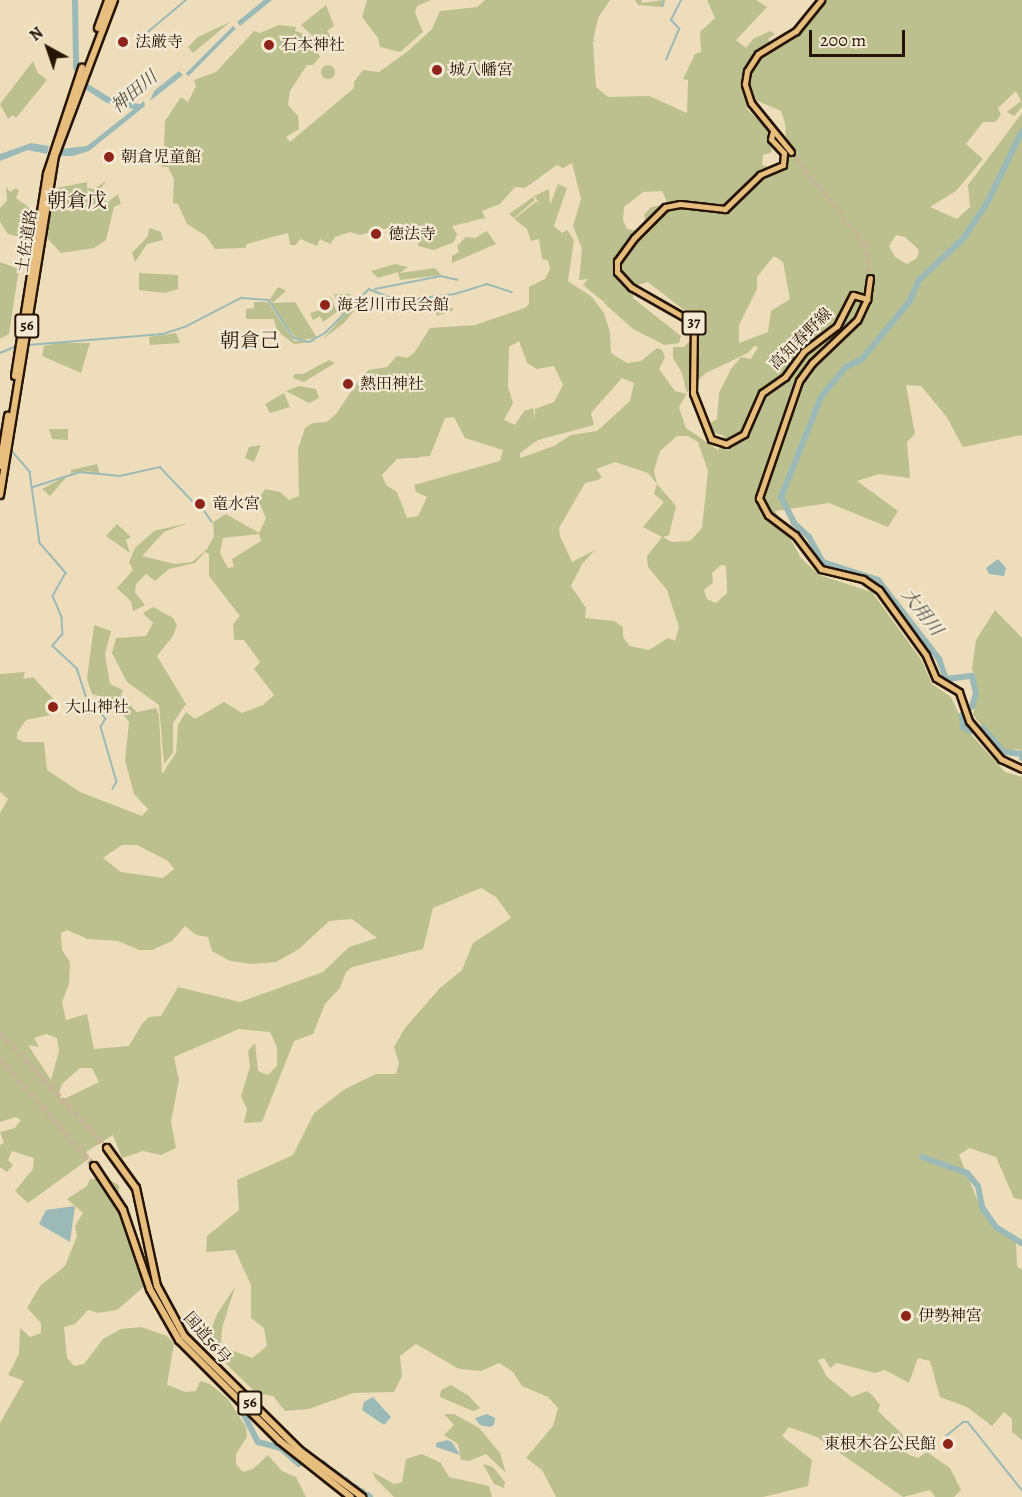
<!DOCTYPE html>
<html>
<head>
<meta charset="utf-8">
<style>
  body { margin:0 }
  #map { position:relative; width:1022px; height:1497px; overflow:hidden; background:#edb; font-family:Alegreya,"Noto Serif JP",serif }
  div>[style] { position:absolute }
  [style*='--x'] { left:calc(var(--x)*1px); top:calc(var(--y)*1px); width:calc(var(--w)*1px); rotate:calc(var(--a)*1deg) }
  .green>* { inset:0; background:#bcc08e }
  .round { border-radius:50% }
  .water>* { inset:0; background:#9bbab7; transform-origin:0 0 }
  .stream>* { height:1.5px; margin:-0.75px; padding:0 0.75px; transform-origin:0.75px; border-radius:0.75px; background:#9bbab7 }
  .river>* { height:6px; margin:-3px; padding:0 3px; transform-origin:3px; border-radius:3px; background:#9bbab7 }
  .primary-tunnel>* { height:5px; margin-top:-2.5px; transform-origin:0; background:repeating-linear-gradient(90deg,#c6b596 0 5px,transparent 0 7.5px) }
  .trunk-tunnel>* { height:6px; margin-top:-3px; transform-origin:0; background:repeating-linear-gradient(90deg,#c6b596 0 6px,transparent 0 9px) }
  .roads { filter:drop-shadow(2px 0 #271403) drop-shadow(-2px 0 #271403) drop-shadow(0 2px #271403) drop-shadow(0 -2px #271403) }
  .primary>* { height:5px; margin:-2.5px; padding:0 2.5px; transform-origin:2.5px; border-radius:2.5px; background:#e7be7e }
  .trunk>* { height:6px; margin:-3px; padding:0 3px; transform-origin:3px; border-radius:3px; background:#e7be7e }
  .dots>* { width:16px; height:16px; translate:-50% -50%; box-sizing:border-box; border:3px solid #f4e9d3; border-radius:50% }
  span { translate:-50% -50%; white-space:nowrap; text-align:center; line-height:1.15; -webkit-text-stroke:4.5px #f4e9d3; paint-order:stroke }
  .shield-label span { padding:2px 4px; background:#f4e9d3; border:2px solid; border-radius:4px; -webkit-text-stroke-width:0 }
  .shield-label { font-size:15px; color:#271403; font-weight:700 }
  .poi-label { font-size:16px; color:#271403 }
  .left { translate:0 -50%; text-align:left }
  .right { translate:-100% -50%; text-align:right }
  .street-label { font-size:16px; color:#271403 }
  .water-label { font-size:18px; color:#504e42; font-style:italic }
  .quarter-label { font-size:20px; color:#271403 }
  .north { position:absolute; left:18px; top:18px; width:60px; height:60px; -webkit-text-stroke:4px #f4e9d3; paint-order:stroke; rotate:320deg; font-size:16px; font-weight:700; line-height:24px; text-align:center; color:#271403 }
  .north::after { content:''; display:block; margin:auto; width:21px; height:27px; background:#271403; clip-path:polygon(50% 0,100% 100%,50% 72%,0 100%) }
  .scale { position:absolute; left:809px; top:30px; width:96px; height:27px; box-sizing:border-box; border:3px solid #271403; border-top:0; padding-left:8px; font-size:18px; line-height:21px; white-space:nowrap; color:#271403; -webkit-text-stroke:4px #f4e9d3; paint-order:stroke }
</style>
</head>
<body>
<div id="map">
  <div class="green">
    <div style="clip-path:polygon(367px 0,431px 0,417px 6px,415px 13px,423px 32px,400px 52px,380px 47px,378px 38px,362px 17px)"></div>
    <div style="clip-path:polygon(evenodd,485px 0,610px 0,598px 18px,593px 42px,596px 87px,608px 97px,649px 96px,687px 113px,688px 80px,683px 79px,695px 54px,701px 52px,700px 32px,715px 18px,707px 0,756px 0,767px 7px,736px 40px,746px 48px,753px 39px,770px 31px,775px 34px,768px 39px,774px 49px,799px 33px,825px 0,1022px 0,1022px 107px,1014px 116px,1007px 112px,1021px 101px,1016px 91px,998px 108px,1001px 115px,995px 122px,983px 122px,966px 144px,983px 159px,956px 191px,930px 207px,957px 219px,970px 207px,968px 185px,1022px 113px,1022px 435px,963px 447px,946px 416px,921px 386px,906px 385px,915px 434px,907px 442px,910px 478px,879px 474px,857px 481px,898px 511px,888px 527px,829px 503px,775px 511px,801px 558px,819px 575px,872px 592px,922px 661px,932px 684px,951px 697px,966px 729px,1005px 772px,1022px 777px,1022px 1200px,1014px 1198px,996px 1157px,969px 1148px,959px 1155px,979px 1204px,988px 1218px,1016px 1241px,1017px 1266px,1022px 1270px,1022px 1440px,1012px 1432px,1012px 1419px,1004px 1412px,992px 1426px,967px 1407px,940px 1397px,930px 1361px,918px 1358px,909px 1383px,885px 1370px,875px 1373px,837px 1363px,830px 1368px,824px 1358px,818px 1360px,827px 1377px,852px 1397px,867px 1391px,873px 1396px,880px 1405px,878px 1411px,902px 1434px,907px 1454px,918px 1458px,927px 1452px,950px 1468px,961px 1490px,954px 1497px,935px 1497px,930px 1490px,903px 1497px,817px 1437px,789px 1427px,782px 1436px,812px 1460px,808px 1486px,763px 1497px,556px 1497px,542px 1470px,526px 1458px,553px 1426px,558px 1408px,548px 1397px,522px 1386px,513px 1372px,499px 1363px,481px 1371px,459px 1369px,416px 1344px,400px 1356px,402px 1376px,394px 1392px,353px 1393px,309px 1409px,285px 1411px,273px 1396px,256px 1393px,215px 1353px,208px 1338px,217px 1314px,235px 1287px,222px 1328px,221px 1346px,252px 1358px,267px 1346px,264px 1328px,251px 1318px,251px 1285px,235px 1250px,206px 1252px,207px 1236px,239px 1210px,237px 1180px,293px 1155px,314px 1113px,345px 1089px,376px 1074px,396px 1074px,399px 1063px,394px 1047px,405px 1028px,440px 988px,462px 970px,473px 943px,511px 918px,496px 897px,481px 888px,433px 908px,423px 949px,352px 967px,346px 972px,340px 988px,325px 1004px,313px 1034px,294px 1041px,262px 1122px,244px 1123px,247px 1109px,241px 1096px,250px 1067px,248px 1051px,255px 1043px,258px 1071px,268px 1075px,277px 1066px,277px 1047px,270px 1032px,239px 1029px,174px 1057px,179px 1080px,171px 1122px,176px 1148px,161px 1155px,143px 1151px,122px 1158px,113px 1135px,81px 1155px,90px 1158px,28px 1203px,15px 1191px,33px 1169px,34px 1158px,12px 1151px,8px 1160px,13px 1165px,7px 1172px,0 1167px,0 1145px,4px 1143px,0 1132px,15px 1128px,21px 1120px,16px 1117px,0 1122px,0 813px,8px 799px,0 792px,0 674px,25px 672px,23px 679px,33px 677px,59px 705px,56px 714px,26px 720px,17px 733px,17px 739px,24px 742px,44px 742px,47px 770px,80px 792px,142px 816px,148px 809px,134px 794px,125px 760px,129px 722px,113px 701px,92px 694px,87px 679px,94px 625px,111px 631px,105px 654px,110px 684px,123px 690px,121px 696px,137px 712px,156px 708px,159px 715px,162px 774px,176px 753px,178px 725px,186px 712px,195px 719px,224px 702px,242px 713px,263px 705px,274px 695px,254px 669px,260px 662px,244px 640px,234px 640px,233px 624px,240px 616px,209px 576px,209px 554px,205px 552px,195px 563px,169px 569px,155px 581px,146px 574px,136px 584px,135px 592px,145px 605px,133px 611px,131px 601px,117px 588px,133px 570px,129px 562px,135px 548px,154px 531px,188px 523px,164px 532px,142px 556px,175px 564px,192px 562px,207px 549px,214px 536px,213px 522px,226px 514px,259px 533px,266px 518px,258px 500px,265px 489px,280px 492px,289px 500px,299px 496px,298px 449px,305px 428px,313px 423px,327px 422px,336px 414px,361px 377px,369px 370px,387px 367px,397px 356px,407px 358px,414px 353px,430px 328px,475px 325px,525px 308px,529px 304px,529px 287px,545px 279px,550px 269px,548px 260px,542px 259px,539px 239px,531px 241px,527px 229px,514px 219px,537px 201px,541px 205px,534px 196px,549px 189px,550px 205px,558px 184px,567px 188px,554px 226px,562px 233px,567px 230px,574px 240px,568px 281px,592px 297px,604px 313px,610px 332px,611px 353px,627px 363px,641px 361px,657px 348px,662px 350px,665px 357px,659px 369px,675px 391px,687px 394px,682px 373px,673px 358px,673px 347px,684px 347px,697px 333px,698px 321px,648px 282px,634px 286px,633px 298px,681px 336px,679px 343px,665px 345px,633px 329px,604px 303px,609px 298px,604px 302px,583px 285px,588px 279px,579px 280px,582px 249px,573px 226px,581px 199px,572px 163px,563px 168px,557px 165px,525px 188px,515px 187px,500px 204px,482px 211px,485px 218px,452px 226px,457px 234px,454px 242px,434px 250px,418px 246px,418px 235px,410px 231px,399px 237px,391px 227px,360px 235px,350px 232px,335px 237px,330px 244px,320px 239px,317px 246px,300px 239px,296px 245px,290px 245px,288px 233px,247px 244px,245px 248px,215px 249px,206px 236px,187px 224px,178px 204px,173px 203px,174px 179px,168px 167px,162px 167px,159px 157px,174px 159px,164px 145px,165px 121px,181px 97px,188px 102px,196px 86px,194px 80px,216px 72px,254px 31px,260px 33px,279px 25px,296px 27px,295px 31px,310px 36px,320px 57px,313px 65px,307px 65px,290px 91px,288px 105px,298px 116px,299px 129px,286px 137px,290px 142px,354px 88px,354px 82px,363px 70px,379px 72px,408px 51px,432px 29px,440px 11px,477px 7px,485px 0,758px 101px,781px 111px,785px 123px,787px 158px,770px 167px,762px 165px,763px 155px,772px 152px,769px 131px,746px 108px,758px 101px,485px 0,662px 191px,668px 204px,651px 207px,644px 215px,647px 226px,637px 231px,627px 229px,623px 220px,624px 207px,643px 192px,662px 191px,485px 0,896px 235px,905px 237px,919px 250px,917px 258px,907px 264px,895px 257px,889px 246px,896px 235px,485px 0,774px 256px,783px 262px,790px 299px,771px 311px,768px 332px,739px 343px,739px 325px,757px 289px,757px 277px,774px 256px,485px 0,519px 341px,527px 363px,537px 369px,554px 366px,563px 385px,554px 402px,535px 409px,535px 419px,533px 408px,524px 411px,515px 425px,504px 420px,513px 403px,508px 387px,509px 347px,519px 341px,485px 0,754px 346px,758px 347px,751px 359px,741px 357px,731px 369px,719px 393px,717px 419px,707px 425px,709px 431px,724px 436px,718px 450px,686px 428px,679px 407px,691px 386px,706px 373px,748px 353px,754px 346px,485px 0,622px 378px,634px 383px,630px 401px,597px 431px,571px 435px,554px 446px,520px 458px,520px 453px,538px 440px,594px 425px,591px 413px,622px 378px,485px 0,454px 417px,465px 438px,503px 450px,500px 461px,414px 485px,416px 492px,427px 497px,418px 516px,407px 518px,397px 492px,386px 485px,382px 475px,397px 459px,430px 456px,445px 418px,454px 417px,485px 0,677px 436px,688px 436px,698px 442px,708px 471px,702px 528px,690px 541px,672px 542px,663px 537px,669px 535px,676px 506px,657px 484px,654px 471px,660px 451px,677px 436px,485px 0,615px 462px,648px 473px,657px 484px,654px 494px,664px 502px,643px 527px,662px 537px,647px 556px,648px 567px,667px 590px,679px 627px,675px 641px,668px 638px,649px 650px,630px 646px,623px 637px,623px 627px,614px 621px,585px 618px,586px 608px,571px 586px,582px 564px,595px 550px,572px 562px,560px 536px,559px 528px,585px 483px,598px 480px,602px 477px,596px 469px,615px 462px,485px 0,259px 534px,261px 541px,232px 559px,234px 567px,228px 568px,220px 553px,223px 538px,259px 534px,485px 0,721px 565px,726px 566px,727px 593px,716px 603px,707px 599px,704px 590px,713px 583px,712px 573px,721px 565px,485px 0,122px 845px,137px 845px,168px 861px,174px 869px,163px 878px,121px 872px,103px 858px,122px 845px,485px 0,352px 919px,377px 938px,349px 947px,323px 972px,240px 1002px,178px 987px,161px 1016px,149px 1017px,142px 1024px,129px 1046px,94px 1049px,87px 1014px,66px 1020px,62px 1002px,69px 984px,70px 962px,62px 950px,61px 933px,67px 930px,88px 939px,118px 941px,139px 950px,152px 950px,172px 941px,185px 926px,196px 935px,208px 937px,212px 951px,230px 961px,252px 964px,276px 962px,299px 949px,329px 921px,352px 919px,485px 0,46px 1034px,57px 1038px,59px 1051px,51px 1080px,28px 1045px,39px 1047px,34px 1038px,46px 1034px,485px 0,80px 1068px,92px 1068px,99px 1082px,62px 1100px,59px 1093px,62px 1084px,80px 1068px)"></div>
    <div style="clip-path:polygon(635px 0,642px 0,641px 3px,663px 0,662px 7px,638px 5px)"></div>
    <div style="clip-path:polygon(326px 5px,334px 26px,327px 31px,332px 38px,320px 43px,301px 25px)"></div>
    <div style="clip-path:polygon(230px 22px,193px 53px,188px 47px,198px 37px)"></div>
    <div style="clip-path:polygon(33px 61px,38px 73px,47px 80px,16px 118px,13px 115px,8px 119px,0 104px)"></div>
    <div class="round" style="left:321px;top:65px;width:14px;height:14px"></div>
    <div style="clip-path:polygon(106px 181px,99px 191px,102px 198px,108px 202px,118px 194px,121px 204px,114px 207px,106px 240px,94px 248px,61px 253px,47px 238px,51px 189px,87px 182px,87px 188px,94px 189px)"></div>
    <div style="clip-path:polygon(6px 187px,10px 192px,16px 188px,19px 191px,16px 198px,30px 208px,32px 215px,21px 237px,8px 234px,0 222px,0 208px,7px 201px)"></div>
    <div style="clip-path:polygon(533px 197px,535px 200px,514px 218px,509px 214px)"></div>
    <div style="clip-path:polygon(149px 228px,161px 232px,163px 240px,147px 244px,135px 262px,132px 253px,148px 236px)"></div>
    <div style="clip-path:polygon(487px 231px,496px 244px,452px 263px,452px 256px,459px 252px,457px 246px,466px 237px,475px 238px)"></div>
    <div style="clip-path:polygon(0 262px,19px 269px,9px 334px,0 339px)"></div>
    <div style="clip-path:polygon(395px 264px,408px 267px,400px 273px,435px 268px,441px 275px,400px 280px,398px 272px,378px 278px,371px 271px)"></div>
    <div style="clip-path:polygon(139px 273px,178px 275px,178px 289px,165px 293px,139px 290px)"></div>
    <div style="clip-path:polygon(278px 287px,286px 291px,272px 303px,295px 302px,317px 338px,298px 340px,279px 317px,270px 299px)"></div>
    <div style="clip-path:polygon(334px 294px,351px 294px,351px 304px,341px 314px)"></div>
    <div style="clip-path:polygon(368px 294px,344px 323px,323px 339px,351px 307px)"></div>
    <div style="clip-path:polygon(330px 295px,337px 312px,323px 322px,320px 316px,313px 320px,310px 313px,331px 307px)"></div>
    <div style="clip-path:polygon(254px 302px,268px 302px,294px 341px,319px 341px,294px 344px,277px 331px,274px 319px,246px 319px,246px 309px,254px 308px)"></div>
    <div style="clip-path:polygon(449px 306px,454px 310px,437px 316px,435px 308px)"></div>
    <div style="clip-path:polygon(176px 333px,180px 343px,150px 345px,149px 337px)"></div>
    <div style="clip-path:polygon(57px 343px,90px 343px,81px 373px,42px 356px,44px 346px)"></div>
    <div style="clip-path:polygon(329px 360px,335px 363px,304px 382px,293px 378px,294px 374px,303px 374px)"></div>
    <div style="clip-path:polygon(299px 386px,316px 389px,319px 398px,309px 403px,286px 391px)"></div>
    <div style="clip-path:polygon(284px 393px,290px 407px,270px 413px,265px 404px)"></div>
    <div style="clip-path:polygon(49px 429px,68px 429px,68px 440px,52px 439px)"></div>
    <div style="clip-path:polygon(261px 445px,254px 462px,245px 458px,249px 447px)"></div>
    <div style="clip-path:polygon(97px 464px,100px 475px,89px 471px,71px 473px,71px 470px)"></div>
    <div style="clip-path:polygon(68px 475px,50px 496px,42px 489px)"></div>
    <div style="clip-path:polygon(117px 524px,131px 537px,126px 540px,130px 553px,106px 536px)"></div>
    <div style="clip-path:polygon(153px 607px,173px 618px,177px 625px,173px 636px,157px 656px,186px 704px,173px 723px,173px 753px,164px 764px,159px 705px,127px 682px,112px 653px,116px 638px,146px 636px,153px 623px,143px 613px)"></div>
    <div style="clip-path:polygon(995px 610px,1022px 638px,1022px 764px,1020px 749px,1002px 751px,973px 715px,978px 690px,972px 668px,976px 640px)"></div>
    <div style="clip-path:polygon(90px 1179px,107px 1179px,119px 1185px,119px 1206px,147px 1284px,117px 1310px,98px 1313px,88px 1310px,75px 1324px,64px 1327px,67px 1358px,74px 1366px,84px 1364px,103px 1339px,121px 1329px,141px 1327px,167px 1336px,174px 1344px,167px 1385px,186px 1392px,196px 1391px,200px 1381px,210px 1384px,228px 1399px,246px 1427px,247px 1437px,236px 1454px,236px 1464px,243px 1472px,253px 1469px,268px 1455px,282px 1471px,296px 1477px,306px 1497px,0 1497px,0 1423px,24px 1381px,8px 1375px,19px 1354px,20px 1328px,30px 1337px,41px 1333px,41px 1323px,27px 1308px,40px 1286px,65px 1266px,77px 1236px,75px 1226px,83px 1213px,67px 1199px,87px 1186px)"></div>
    <div style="clip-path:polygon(451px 1385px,469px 1396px,480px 1408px,473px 1411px,440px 1397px,441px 1390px)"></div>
    <div style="clip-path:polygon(444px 1414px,454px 1414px,479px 1428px,500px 1453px,506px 1473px,486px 1454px,469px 1461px,461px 1460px,458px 1444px,444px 1435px,454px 1425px)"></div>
    <div style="clip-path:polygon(422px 1454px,441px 1463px,449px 1477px,489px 1486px,492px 1497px,394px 1497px,375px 1478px,373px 1472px,394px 1484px,402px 1482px,406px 1459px)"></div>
    <div style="clip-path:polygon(483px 1464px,493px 1467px,505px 1482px,504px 1488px,494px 1484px)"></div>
  </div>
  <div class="water">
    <div style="clip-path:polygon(264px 0,272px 0,240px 26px,237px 22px)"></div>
    <div style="left:233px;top:26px;width:4px;height:67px;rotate:45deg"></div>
    <div style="clip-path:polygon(179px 71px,183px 75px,150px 101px,154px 91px)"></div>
    <div style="clip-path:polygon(144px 101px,145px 106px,89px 151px,73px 156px,60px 156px,61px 149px,87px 146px)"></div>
    <div style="clip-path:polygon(31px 143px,49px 146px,47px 154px,28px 150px,0 161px,0 154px)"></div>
    <div style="clip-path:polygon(998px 559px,1006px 568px,1004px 576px,989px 574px,986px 568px)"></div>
    <div style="clip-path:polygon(75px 1206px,70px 1242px,39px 1224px,46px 1210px)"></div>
    <div style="clip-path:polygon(373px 1397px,391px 1417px,384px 1425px,362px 1410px,364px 1402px)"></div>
    <div style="clip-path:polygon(487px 1414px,495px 1418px,494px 1425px,490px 1427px,480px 1425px,475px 1418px)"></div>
    <div style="clip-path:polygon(448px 1440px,452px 1442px,460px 1455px,436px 1447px,436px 1443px)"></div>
  </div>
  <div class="stream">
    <div style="--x:663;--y:6;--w:6;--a:-81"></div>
    <div style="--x:136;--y:42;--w:65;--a:-40"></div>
    <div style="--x:666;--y:60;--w:34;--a:-67"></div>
    <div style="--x:679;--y:29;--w:12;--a:-132"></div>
    <div style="--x:671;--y:20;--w:22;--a:-63"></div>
    <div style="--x:375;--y:289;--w:67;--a:-11.1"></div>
    <div style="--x:441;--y:276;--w:17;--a:13"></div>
    <div style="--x:28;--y:345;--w:135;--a:-4.7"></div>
    <div style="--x:163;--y:334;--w:25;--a:-18"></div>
    <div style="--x:187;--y:326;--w:61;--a:-27.4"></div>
    <div style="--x:241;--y:298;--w:28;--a:4"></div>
    <div style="--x:269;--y:300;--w:45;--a:56.7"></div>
    <div style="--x:294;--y:338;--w:16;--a:15"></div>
    <div style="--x:309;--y:342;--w:18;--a:-29"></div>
    <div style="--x:325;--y:333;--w:62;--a:-45"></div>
    <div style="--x:369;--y:289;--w:31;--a:22"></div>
    <div style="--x:398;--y:301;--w:57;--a:-7"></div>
    <div style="--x:455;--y:294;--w:34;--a:-17"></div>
    <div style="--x:487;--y:284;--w:26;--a:18"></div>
    <div style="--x:0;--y:353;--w:16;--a:-22"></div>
    <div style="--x:12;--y:451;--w:28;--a:49"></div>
    <div style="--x:30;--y:472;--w:72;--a:82"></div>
    <div style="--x:40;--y:543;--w:40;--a:49"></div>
    <div style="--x:66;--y:573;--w:26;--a:119"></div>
    <div style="--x:53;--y:596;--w:23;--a:67"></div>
    <div style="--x:62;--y:617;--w:17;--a:87"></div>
    <div style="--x:63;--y:634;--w:16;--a:130"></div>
    <div style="--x:53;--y:646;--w:33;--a:43"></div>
    <div style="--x:77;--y:668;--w:29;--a:72"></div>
    <div style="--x:86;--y:696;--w:30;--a:49"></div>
    <div style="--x:106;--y:719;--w:9;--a:122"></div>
    <div style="--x:101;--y:727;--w:57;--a:73.8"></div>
    <div style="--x:117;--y:782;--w:8;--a:120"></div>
    <div style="--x:33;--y:487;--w:49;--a:-17.7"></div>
    <div style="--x:80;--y:472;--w:40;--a:5.7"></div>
    <div style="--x:120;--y:476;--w:41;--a:-12.7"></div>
    <div style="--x:160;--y:467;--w:58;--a:46.4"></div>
    <div style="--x:204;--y:510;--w:14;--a:56"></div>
    <div style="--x:946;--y:1436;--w:22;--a:-39"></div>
    <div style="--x:963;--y:1422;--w:5;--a:0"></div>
    <div style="--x:968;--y:1422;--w:87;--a:51.5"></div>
  </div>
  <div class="river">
    <div style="--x:75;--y:0;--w:67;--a:89.1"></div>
    <div style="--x:76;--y:67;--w:20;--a:66"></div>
    <div style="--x:84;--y:85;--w:28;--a:32"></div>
    <div style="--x:108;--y:100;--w:31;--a:13"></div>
    <div style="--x:1022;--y:131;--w:80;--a:115.9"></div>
    <div style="--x:987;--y:203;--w:43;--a:123.7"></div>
    <div style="--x:963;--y:239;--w:60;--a:137"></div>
    <div style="--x:919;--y:280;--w:24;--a:114"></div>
    <div style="--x:909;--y:302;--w:74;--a:129.5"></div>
    <div style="--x:862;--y:359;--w:18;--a:153"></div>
    <div style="--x:846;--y:367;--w:39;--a:130"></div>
    <div style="--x:821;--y:397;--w:108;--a:111.8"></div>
    <div style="--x:781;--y:497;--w:29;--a:63"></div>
    <div style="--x:794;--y:523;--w:21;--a:43"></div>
    <div style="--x:809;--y:537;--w:29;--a:61"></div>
    <div style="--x:823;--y:562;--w:58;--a:18.1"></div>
    <div style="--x:878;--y:580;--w:100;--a:52.3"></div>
    <div style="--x:939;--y:659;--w:21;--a:71"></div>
    <div style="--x:946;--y:679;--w:26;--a:-7"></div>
    <div style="--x:972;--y:676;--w:18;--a:77"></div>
    <div style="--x:976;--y:694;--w:13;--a:108"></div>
    <div style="--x:972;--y:706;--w:13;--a:138"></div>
    <div style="--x:962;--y:715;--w:12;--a:85"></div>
    <div style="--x:963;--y:727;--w:9;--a:27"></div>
    <div style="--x:971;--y:731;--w:12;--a:-14"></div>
    <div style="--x:983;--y:728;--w:32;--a:49"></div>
    <div style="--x:1004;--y:752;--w:18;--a:6"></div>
    <div style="--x:1022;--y:754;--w:4;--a:90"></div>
    <div style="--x:922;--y:1157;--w:48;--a:19.6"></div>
    <div style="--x:967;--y:1173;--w:17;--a:50"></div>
    <div style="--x:978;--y:1186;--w:21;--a:79"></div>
    <div style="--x:982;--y:1207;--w:24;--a:55"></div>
    <div style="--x:996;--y:1227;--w:31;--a:32"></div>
    <div style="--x:242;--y:1411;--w:35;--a:63"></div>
    <div style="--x:258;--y:1442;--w:24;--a:15"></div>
    <div style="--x:281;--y:1448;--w:24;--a:42"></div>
    <div style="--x:323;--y:1463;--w:4;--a:45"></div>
    <div style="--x:331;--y:1470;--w:12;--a:35"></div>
    <div style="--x:346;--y:1480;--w:4;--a:45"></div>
    <div style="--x:353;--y:1486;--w:4;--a:27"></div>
    <div style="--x:361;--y:1491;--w:2;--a:27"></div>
    <div style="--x:368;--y:1495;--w:3;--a:45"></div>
  </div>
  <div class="primary-tunnel">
    <div style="--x:791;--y:152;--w:118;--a:51.2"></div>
    <div style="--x:865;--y:244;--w:34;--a:82"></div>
  </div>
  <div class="trunk-tunnel">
    <div style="--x:0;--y:1033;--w:157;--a:47.1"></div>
    <div style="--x:0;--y:1059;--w:142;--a:48.7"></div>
  </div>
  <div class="roads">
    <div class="primary">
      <div style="--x:773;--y:131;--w:8;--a:104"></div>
      <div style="--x:771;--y:139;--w:19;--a:47"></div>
      <div style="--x:784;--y:153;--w:12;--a:95"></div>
      <div style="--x:783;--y:165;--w:25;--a:157"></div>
      <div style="--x:760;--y:175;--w:49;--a:135.8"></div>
      <div style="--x:725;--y:209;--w:45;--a:-173.7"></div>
      <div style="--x:680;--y:204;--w:15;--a:169"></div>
      <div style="--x:665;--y:207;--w:44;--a:135"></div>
      <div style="--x:634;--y:238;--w:29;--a:126"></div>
      <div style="--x:617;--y:261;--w:11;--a:90"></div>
      <div style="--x:617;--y:272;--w:21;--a:47"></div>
      <div style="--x:631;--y:287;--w:73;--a:29.7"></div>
      <div style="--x:694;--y:323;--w:70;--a:90.8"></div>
      <div style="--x:693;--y:393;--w:49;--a:68.6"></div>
      <div style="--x:711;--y:439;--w:16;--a:18"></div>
      <div style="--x:726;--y:444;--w:21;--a:-29"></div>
      <div style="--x:744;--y:434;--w:45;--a:-66.3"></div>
      <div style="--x:762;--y:393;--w:28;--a:-35"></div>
      <div style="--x:785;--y:377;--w:31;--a:-54"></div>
      <div style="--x:803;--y:352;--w:43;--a:-37.4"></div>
      <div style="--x:837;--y:326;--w:35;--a:-63"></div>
      <div style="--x:853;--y:295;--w:15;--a:16"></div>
      <div style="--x:791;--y:152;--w:63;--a:-129.2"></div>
      <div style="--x:751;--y:103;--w:20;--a:-108"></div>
      <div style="--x:745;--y:84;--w:13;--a:-81"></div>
      <div style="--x:747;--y:71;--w:20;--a:-57"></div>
      <div style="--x:758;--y:54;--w:44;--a:-31.2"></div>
      <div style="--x:796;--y:31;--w:40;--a:-51"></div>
      <div style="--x:870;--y:278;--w:21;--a:98"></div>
      <div style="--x:867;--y:299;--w:23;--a:115"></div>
      <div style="--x:857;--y:320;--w:62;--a:136.3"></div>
      <div style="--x:812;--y:363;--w:22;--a:126"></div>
      <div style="--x:799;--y:381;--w:124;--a:108.9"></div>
      <div style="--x:759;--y:498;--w:19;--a:62"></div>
      <div style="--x:768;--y:515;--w:34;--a:37"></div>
      <div style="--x:795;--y:535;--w:43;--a:52.6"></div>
      <div style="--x:821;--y:569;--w:43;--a:13.4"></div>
      <div style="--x:863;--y:579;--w:19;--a:35"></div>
      <div style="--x:879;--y:590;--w:80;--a:54.1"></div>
      <div style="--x:926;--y:655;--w:25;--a:67"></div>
      <div style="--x:936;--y:678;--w:27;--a:31"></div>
      <div style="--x:959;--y:692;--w:31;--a:71"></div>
      <div style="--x:969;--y:721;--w:50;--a:49.9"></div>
      <div style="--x:1001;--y:759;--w:23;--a:25"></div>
    </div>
    <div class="trunk">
      <div style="--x:98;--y:28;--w:30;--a:-70"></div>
      <div style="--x:15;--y:376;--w:205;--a:-81"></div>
      <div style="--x:47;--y:174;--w:112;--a:-71.7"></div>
      <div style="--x:0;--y:466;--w:51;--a:-80.9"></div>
      <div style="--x:0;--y:495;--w:343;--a:-80.8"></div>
      <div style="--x:55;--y:156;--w:167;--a:-69.3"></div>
      <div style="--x:107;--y:1148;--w:49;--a:54.1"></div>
      <div style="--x:136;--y:1188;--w:100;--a:77.9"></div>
      <div style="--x:157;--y:1286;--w:57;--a:61.6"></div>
      <div style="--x:184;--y:1336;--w:162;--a:44.7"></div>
      <div style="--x:299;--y:1450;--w:79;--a:36.7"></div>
      <div style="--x:94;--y:1166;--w:53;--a:56.6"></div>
      <div style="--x:123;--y:1210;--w:83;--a:71.1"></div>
      <div style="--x:150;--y:1289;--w:59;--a:60.4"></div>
      <div style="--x:179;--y:1340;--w:143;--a:45"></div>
      <div style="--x:280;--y:1441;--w:90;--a:38.3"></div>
    </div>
  </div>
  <div class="dots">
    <div style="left:123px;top:42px;background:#8f2418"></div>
    <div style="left:269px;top:45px;background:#8f2418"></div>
    <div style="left:437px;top:70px;background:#8f2418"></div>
    <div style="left:109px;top:157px;background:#8f2418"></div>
    <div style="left:376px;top:234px;background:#8f2418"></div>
    <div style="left:325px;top:305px;background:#8f2418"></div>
    <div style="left:348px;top:384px;background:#8f2418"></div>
    <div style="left:200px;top:504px;background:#8f2418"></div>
    <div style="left:53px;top:707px;background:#8f2418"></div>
    <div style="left:906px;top:1316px;background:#8f2418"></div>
    <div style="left:948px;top:1444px;background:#8f2418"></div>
  </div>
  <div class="shield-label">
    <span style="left:694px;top:323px">37</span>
    <span style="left:27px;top:326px">56</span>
    <span style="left:250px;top:1403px">56</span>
  </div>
  <div class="poi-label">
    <span class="left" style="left:135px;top:42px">法厳寺</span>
    <span class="left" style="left:281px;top:45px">石本神社</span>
    <span class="left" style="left:449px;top:70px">城八幡宮</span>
    <span class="left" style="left:121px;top:157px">朝倉児童館</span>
    <span class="left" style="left:388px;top:234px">徳法寺</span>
    <span class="left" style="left:337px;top:305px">海老川市民会館</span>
    <span class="left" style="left:360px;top:384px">熱田神社</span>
    <span class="left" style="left:212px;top:504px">竜水宮</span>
    <span class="left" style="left:65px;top:707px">大山神社</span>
    <span class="left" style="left:918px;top:1316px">伊勢神宮</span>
    <span class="right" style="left:936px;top:1444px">東根木谷公民館</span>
  </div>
  <div class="street-label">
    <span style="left:27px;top:241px;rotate:-81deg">土佐道路</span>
    <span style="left:801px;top:339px;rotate:-45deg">高知春野線</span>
    <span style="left:207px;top:1338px;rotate:49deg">国道56号</span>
  </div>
  <div class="water-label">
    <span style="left:134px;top:92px;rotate:-40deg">神田川</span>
    <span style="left:922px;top:612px;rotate:52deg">大用川</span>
  </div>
  <div class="quarter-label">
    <span style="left:77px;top:200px">朝倉戊</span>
    <span style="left:250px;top:340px">朝倉己</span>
  </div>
  <div class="north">N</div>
  <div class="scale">200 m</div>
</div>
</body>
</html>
